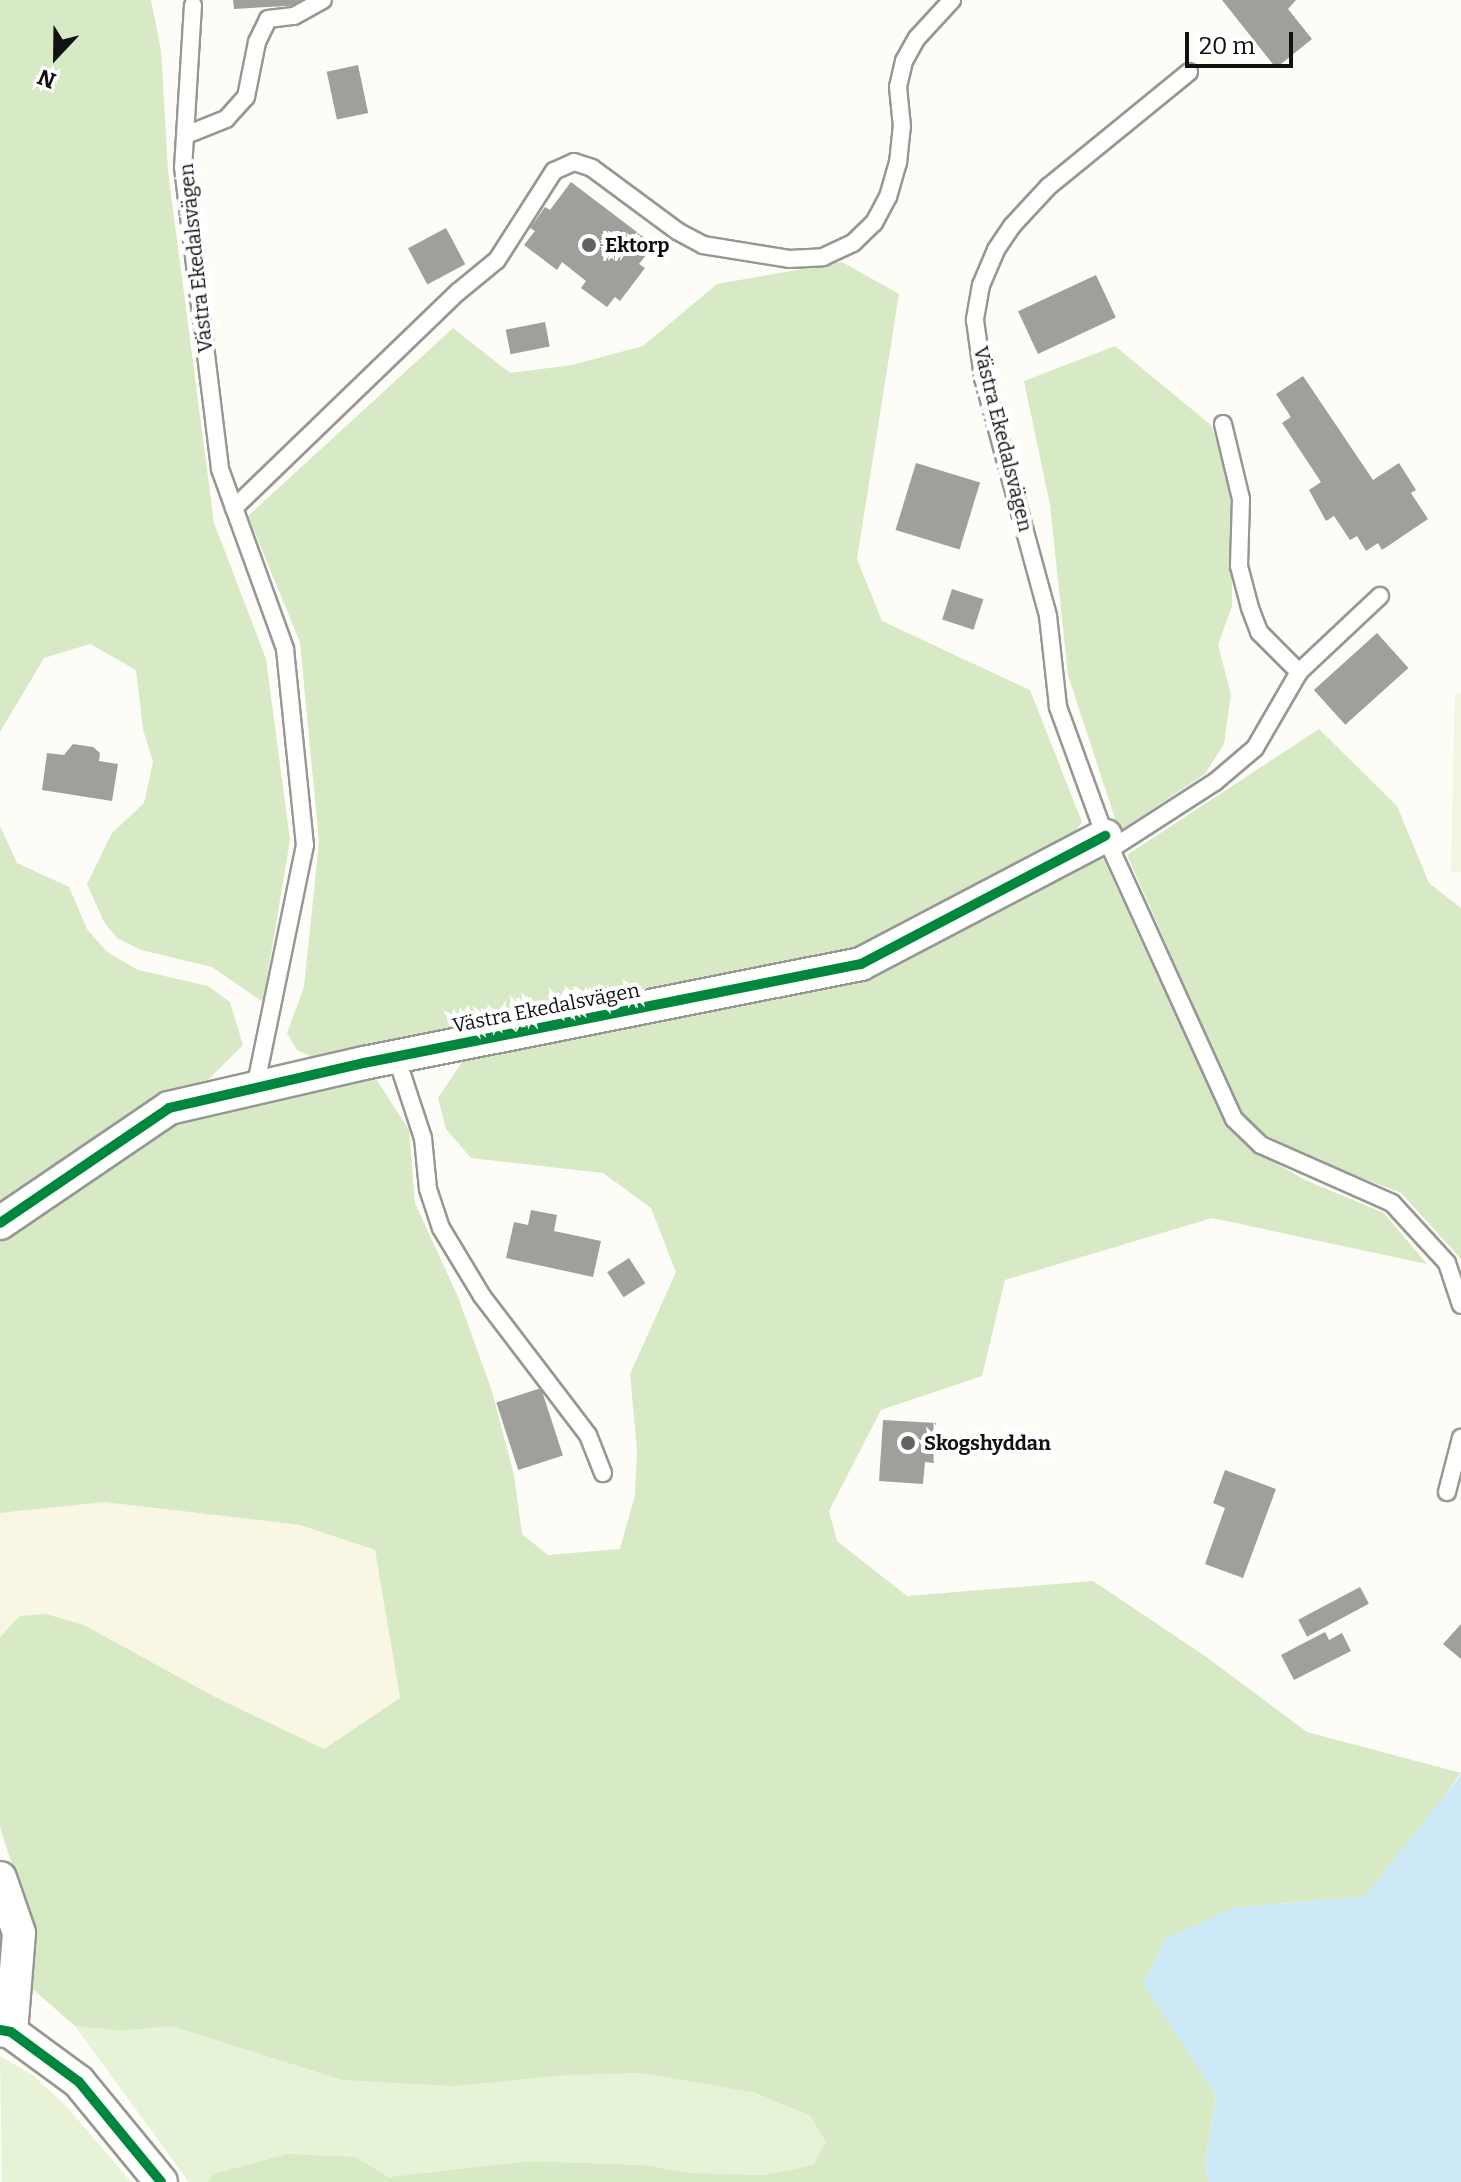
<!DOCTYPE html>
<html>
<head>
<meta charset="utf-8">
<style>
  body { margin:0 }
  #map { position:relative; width:1461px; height:2182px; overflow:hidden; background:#fdfcf7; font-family:Bitter,serif }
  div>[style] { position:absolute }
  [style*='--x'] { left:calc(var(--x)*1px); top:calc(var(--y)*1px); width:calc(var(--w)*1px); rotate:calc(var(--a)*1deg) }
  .farmland>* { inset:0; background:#f9f7e4 }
  .green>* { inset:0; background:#e7f3d7 }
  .forest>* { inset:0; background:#d8eac5 }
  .pitch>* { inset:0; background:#f0f6e1 }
  .water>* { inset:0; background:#cde8f7 }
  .building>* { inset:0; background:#a19f9c; transform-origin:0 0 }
  .roads { filter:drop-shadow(2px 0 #979795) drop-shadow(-2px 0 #979795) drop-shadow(0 2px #979795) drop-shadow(0 -2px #979795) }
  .service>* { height:16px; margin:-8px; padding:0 8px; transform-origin:8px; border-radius:8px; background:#fffffe }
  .minor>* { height:32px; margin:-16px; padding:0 16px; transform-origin:16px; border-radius:16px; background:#fffffe }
  .cycleway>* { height:10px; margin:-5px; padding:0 5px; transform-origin:5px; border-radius:5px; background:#00873e }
  .dots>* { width:22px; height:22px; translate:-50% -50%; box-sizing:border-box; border:4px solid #fff; border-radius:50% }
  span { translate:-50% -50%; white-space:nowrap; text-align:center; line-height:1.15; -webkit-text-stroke:8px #fff; paint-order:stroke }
  .poi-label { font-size:20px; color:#111; font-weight:700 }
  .left { translate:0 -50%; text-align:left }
  .street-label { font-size:20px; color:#111 }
  .north { position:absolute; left:16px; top:16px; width:80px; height:80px; -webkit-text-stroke:6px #fff; paint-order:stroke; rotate:202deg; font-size:22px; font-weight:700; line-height:32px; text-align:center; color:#111 }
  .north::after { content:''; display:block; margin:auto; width:28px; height:36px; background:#111; clip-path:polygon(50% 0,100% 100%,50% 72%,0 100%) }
  .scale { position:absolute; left:1185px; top:32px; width:108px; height:36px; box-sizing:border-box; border:4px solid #111; border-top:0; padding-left:10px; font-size:24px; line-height:28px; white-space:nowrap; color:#111; -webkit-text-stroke:6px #fff; paint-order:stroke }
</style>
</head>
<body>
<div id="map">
  <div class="farmland">
    <div style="clip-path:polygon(104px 1502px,300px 1525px,375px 1550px,400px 1698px,324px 1749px,215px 1697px,84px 1625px,46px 1614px,21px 1616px,0 1637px,0 1513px)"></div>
  </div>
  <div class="green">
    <div style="clip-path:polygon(75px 2026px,122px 2031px,171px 2026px,342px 2080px,641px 2073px,756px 2093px,810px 2116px,826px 2142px,813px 2165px,763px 2175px,692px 2173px,642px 2165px,530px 2161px,389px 2177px,355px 2157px,214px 2174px,207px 2182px,189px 2182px)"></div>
    <div style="clip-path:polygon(0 2056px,34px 2076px,67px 2107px,131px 2182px,2px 2182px)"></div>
  </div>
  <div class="forest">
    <div style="clip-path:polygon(0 0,151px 0,161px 50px,168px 171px,214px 523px,266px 659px,290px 840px,263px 1002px,212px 967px,141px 950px,117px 938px,104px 922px,87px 884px,112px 833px,144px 803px,153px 762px,143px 729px,136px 670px,90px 644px,44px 658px,0 732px)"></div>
    <div style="clip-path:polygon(842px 262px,899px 294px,857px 559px,882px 621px,1030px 690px,1082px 822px,1070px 839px,860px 952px,314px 1058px,297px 1050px,287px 1033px,304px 987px,319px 842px,300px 642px,248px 516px,453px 328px,510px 373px,572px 365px,643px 346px,717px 284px)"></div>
    <div style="clip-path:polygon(1115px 346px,1211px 425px,1232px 487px,1232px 606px,1218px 645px,1231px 694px,1224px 744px,1205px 774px,1119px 831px,1068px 675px,1050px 505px,1024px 381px)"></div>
    <div style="clip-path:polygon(1319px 729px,1397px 806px,1429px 883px,1461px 908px,1461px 1259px,1401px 1193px,1309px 1157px,1264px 1134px,1239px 1109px,1127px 855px)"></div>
    <div style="clip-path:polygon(0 826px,17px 863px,69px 887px,87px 929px,107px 952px,138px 970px,208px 986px,230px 1002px,243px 1045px,209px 1079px,158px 1096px,0 1202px)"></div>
    <div style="clip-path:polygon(1100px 852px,1223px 1119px,1253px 1150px,1305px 1180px,1384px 1213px,1427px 1264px,1212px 1218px,1005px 1280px,982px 1376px,881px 1410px,829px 1511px,837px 1541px,907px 1596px,1093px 1581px,1205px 1656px,1307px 1732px,1461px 1773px,1414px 1838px,1365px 1896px,1234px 1908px,1175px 2031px,1216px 2095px,1205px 2165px,1209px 2182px,207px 2182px,214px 2174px,288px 2154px,355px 2157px,389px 2177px,530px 2161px,642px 2165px,692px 2173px,763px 2175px,813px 2165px,826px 2142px,810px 2116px,756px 2093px,641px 2073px,566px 2075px,454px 2086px,342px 2080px,171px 2026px,122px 2031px,75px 2026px,29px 1986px,30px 1921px,0 1827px,0 1637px,20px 1616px,46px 1614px,84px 1625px,215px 1697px,324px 1749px,400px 1698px,375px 1550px,300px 1525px,104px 1502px,0 1513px,0 1240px,172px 1115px,373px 1074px,409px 1130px,415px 1203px,458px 1297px,491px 1388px,514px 1475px,522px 1534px,548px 1555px,620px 1549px,635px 1495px,637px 1450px,630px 1374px,676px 1272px,651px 1208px,603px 1173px,471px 1158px,446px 1129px,438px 1098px,464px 1059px,868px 976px)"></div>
  </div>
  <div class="pitch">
    <div style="clip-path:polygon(1455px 693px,1461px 694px,1461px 872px,1451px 872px)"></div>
  </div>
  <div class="water">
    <div style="clip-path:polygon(1461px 1775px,1461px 2182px,1209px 2182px,1205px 2165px,1216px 2095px,1143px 1984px,1166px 1938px,1234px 1908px,1365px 1896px)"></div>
  </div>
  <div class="building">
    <div style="clip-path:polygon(233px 0,305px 0,305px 5px,234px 9px)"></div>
    <div style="clip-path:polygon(1222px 0,1296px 0,1288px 9px,1312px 39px,1276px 68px)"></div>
    <div style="left:358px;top:65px;width:49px;height:32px;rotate:78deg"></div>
    <div style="clip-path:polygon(571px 182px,654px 245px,639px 264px,645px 268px,620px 301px,615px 297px,607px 307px,581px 288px,586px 281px,562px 262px,557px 270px,524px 245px,535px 231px,530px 228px,545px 207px,550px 210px)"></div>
    <div style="left:446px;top:228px;width:41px;height:43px;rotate:62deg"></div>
    <div style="left:1096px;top:275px;width:47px;height:86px;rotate:65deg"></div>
    <div style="left:545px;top:322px;width:25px;height:40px;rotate:79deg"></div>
    <div style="clip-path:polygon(1303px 376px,1373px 480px,1399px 463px,1416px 490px,1411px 493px,1428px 519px,1382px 550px,1378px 543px,1366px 551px,1357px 536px,1350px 540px,1334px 516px,1326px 521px,1309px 490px,1321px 482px,1282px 423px,1291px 417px,1276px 394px)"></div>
    <div style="left:916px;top:463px;width:67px;height:70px;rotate:17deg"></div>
    <div style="left:952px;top:589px;width:33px;height:32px;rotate:18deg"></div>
    <div style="left:1377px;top:633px;width:47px;height:85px;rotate:48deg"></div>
    <div style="clip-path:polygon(73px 744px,93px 747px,100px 753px,99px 761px,118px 764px,112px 801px,42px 790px,47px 753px,64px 755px)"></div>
    <div style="clip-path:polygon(531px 1210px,557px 1215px,554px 1231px,601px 1241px,593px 1277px,506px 1258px,514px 1222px,528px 1225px)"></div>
    <div style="left:629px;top:1258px;width:30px;height:26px;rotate:57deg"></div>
    <div style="left:541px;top:1388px;width:71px;height:47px;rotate:72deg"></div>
    <div style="clip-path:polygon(883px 1420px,936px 1423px,934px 1463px,925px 1462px,923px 1484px,879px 1481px)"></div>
    <div style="clip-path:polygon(1225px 1470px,1276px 1489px,1243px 1578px,1205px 1564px,1225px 1508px,1213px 1503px)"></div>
    <div style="left:1360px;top:1587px;width:19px;height:70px;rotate:62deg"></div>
    <div style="clip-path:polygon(1461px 1624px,1461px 1659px,1443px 1644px)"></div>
    <div style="clip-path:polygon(1325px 1632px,1329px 1640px,1342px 1633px,1351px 1651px,1294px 1680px,1281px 1655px)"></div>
  </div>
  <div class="roads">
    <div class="service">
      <div style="--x:193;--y:5;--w:162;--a:93.5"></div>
      <div style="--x:183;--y:167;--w:304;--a:83"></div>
      <div style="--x:220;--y:469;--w:191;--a:70.1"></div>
      <div style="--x:285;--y:649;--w:197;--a:84.2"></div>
      <div style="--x:305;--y:845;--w:248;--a:101.6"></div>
      <div style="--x:1189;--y:72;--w:181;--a:140.8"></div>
      <div style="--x:1049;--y:186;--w:54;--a:132.8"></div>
      <div style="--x:1012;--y:226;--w:29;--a:124"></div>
      <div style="--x:996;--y:250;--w:38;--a:113"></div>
      <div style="--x:981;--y:285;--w:36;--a:100"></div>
      <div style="--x:975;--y:320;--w:59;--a:82.1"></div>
      <div style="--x:983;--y:378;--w:247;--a:74.7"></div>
      <div style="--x:1048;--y:616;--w:92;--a:83.7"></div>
      <div style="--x:1058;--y:707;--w:137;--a:70"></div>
      <div style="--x:1105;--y:836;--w:311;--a:65.5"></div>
      <div style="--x:1234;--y:1119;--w:37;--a:44"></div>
      <div style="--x:1261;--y:1145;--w:143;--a:23.9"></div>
      <div style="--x:1392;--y:1203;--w:81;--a:47.5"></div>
      <div style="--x:1447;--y:1263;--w:44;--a:71.6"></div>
      <div style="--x:186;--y:135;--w:43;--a:-21.8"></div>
      <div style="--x:226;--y:119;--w:30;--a:-48"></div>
      <div style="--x:246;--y:97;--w:56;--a:-78.7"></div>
      <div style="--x:257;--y:42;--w:25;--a:-64"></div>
      <div style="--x:268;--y:19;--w:26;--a:-7"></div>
      <div style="--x:294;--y:16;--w:33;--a:-29"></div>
      <div style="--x:1223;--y:424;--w:77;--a:76.5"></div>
      <div style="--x:1241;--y:499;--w:67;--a:91.7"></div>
      <div style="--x:1239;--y:566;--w:43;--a:75.3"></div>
      <div style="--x:1250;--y:608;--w:26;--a:69"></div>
      <div style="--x:1259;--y:632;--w:57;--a:45"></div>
      <div style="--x:234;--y:508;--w:311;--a:-44"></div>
      <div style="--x:458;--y:292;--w:50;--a:-39.4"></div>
      <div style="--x:497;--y:260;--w:106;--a:-57.4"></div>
      <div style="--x:554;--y:171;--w:22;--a:-24"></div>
      <div style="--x:574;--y:162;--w:19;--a:18"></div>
      <div style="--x:592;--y:168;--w:106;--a:36.5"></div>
      <div style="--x:677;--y:231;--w:30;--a:28"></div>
      <div style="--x:703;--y:245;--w:87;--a:9.2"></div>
      <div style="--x:789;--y:259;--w:34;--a:-3"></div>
      <div style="--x:823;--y:257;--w:33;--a:-25"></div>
      <div style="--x:853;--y:243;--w:29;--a:-44"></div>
      <div style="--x:874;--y:223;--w:30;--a:-62"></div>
      <div style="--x:888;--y:197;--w:35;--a:-74"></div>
      <div style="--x:898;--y:163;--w:36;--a:-84"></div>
      <div style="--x:902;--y:127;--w:40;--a:-95.7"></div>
      <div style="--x:898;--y:87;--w:27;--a:-77"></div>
      <div style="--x:904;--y:61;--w:26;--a:-61"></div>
      <div style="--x:917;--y:38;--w:52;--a:-47.4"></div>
      <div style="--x:1111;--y:849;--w:124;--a:-32.8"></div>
      <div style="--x:1215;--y:782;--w:52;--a:-40.4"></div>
      <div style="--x:1255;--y:748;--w:88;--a:-59.9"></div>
      <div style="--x:1299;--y:672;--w:111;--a:-43.2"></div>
      <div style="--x:396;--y:1056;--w:86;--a:71.8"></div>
      <div style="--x:423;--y:1138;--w:51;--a:84.4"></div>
      <div style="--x:428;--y:1189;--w:41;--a:71.6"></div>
      <div style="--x:441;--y:1228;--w:79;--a:58.9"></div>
      <div style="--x:482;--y:1296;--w:175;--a:52.7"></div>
      <div style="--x:588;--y:1435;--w:41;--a:68.5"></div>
      <div style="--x:1447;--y:1492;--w:56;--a:-75.5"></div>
    </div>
    <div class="minor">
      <div style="--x:0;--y:1223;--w:204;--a:-34.2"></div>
      <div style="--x:169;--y:1108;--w:200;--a:-13"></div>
      <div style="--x:364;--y:1063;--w:507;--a:-11.27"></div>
      <div style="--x:861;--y:964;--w:276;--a:-27.7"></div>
      <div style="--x:0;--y:1878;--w:58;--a:70.9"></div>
      <div style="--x:19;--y:1933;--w:99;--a:94.6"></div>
      <div style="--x:0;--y:2030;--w:11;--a:10"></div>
      <div style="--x:11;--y:2032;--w:84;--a:36.3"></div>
      <div style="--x:79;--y:2082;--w:129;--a:50.6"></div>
    </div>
  </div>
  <div class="cycleway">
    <div style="--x:0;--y:1223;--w:204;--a:-34.2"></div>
    <div style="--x:169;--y:1108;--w:200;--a:-13"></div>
    <div style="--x:364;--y:1063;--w:507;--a:-11.27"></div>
    <div style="--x:861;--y:964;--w:276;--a:-27.7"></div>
    <div style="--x:0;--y:2030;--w:11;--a:10"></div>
    <div style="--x:11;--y:2032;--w:84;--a:36.3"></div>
    <div style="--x:79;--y:2082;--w:129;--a:50.6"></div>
  </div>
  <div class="dots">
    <div style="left:589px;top:245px;background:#646362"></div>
    <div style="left:908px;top:1443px;background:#646362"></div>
  </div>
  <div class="poi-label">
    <span class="left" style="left:605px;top:245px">Ektorp</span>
    <span class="left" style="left:924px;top:1443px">Skogshyddan</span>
  </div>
  <div class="street-label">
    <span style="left:196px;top:258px;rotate:-96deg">Västra Ekedalsvägen</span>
    <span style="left:1003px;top:439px;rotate:76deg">Västra Ekedalsvägen</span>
    <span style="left:546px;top:1008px;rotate:-11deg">Västra Ekedalsvägen</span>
  </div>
  <div class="north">N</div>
  <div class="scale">20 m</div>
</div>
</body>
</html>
